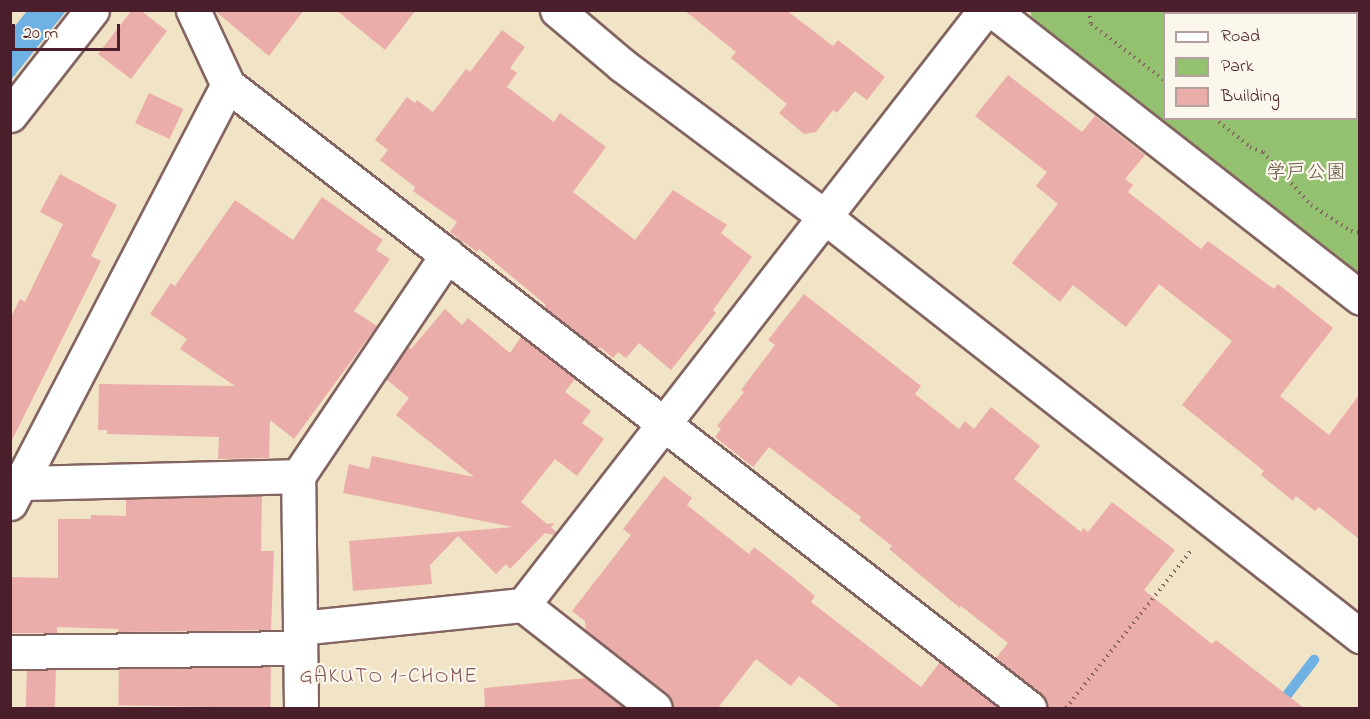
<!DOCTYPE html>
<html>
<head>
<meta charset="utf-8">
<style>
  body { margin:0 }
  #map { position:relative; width:1370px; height:719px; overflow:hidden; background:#f1e3c6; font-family:"Indie Flower","Klee One",sans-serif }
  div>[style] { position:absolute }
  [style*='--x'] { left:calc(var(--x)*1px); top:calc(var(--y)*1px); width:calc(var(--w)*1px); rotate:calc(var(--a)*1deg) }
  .green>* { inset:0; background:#94c16f }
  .water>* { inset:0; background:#70b1e4 }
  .stream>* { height:10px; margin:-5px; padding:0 5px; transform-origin:5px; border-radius:5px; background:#70b1e4 }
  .building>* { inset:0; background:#ebada9; transform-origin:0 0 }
  .path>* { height:4px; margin-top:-2px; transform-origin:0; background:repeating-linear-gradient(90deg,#846461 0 1.5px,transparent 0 6px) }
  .roads { filter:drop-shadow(2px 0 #846461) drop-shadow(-2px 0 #846461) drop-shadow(0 2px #846461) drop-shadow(0 -2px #846461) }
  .minor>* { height:33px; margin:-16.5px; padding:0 16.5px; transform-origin:16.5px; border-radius:16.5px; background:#fff }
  span { translate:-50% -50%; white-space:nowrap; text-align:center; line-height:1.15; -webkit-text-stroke:4.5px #fbf7ec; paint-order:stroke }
  .park-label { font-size:20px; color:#60503f }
  .neighbourhood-label { font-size:21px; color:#825157; letter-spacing:1.5px }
  .frame { position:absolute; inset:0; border:12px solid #4a1f2b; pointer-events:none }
  .legend { position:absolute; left:1163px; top:12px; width:195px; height:108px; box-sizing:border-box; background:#fbf7ec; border:2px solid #b4a19f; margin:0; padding:8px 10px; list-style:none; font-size:18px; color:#4a1f2b }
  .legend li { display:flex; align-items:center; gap:12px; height:30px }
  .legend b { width:30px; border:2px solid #b4a19f }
  .scale { position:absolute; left:12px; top:24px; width:108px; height:27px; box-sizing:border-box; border:3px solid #4a1f2b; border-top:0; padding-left:8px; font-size:18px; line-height:21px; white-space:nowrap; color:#4a1f2b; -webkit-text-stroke:4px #fbf7ec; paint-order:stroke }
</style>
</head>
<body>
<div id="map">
  <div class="green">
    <div style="clip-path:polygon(evenodd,1030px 11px,1359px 11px,1359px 282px,1035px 30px,1030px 11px,1164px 14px,1356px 14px,1356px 118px,1164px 118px,1164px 14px)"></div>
  </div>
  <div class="water">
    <div style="clip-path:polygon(27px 11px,66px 11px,11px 80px,11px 31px)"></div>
  </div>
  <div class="stream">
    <div style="--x:1277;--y:708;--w:61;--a:-52.4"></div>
  </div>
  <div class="building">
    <div style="clip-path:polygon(132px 10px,140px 10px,167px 31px,131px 79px,98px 54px)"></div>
    <div style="clip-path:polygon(214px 10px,304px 10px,269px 56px)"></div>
    <div style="clip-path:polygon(336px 10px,416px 10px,385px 50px)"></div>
    <div style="clip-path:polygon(684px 10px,786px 10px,833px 46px,838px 40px,885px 77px,867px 100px,855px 91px,837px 113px,833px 110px,816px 132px,804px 134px,779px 113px,787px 104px,731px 58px,736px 52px)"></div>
    <div style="clip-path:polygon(502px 30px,525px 47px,510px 68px,517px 73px,507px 87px,554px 122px,560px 113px,606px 147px,573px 192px,635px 240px,673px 190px,727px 225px,721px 233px,752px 257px,713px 310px,716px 313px,671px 370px,639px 343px,626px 358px,618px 352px,613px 358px,600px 347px,598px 349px,544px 307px,546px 305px,479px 249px,477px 252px,450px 232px,457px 222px,413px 191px,415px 187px,380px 160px,388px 150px,375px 140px,407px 97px,415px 103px,417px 100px,433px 112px,466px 69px,470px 72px)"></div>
    <div style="clip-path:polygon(1008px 75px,1082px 132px,1095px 116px,1145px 155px,1125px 179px,1133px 185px,1128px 192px,1201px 249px,1208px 241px,1274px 289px,1278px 284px,1333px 328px,1280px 396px,1329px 435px,1359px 395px,1359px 539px,1319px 507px,1315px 511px,1296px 496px,1293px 501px,1261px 475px,1264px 471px,1182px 405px,1232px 341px,1159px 284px,1126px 327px,1073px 285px,1060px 302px,1012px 263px,1058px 204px,1036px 186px,1047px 172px,975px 116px)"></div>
    <div style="left:149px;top:93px;width:38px;height:33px;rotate:25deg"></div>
    <div style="clip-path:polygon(60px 174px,117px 205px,91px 256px,101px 261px,10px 444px,10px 319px,20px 299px,25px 302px,63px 224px,40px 212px)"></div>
    <div style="clip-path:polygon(322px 197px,383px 240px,376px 250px,390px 259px,354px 311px,377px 326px,294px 439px,270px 420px,269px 458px,218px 459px,219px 437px,107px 434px,107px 430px,98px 430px,99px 384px,235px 386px,180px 349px,187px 339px,150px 314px,171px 283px,175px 286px,235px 200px,293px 240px)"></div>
    <div style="clip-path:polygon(804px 294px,921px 386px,915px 394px,959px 429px,965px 421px,974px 429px,991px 407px,1040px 446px,1014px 479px,1081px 532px,1083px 528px,1088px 532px,1112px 502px,1175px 550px,1144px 590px,1212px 644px,1216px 640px,1304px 708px,1047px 708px,1046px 700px,1041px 693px,996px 658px,1008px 643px,961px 606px,960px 608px,889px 549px,892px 546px,859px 520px,861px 517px,769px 447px,753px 467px,715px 437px,721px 429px,717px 426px,744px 392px,741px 390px,775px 345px,768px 340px)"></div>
    <div style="clip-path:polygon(445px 309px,462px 325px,468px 318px,510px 353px,521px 337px,575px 379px,565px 392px,591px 411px,582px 423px,604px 439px,577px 476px,555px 459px,521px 502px,547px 524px,555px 523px,551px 527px,556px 532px,554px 535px,545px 533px,510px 569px,506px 564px,496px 574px,458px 536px,430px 565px,432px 584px,353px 591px,349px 541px,512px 527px,343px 493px,349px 464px,369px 469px,372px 456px,474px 477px,396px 415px,409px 398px,386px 379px,408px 347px,411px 349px)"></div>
    <div style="clip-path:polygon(664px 476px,692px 498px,687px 505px,749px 554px,754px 547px,791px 576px,815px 596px,811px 602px,921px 687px,940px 662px,999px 708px,841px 708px,799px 676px,791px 686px,756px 659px,718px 708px,673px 708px,672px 700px,667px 693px,586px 631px,585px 621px,572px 611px,631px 535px,623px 529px)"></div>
    <div style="clip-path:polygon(262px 496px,261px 551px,274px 551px,271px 630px,118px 632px,118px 629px,57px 627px,57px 633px,10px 633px,10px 577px,58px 578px,58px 519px,91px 519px,91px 515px,126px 516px,126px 499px)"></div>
    <div style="left:271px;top:667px;width:41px;height:152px;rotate:91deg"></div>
    <div style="left:56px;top:670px;width:38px;height:29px;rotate:92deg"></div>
    <div style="clip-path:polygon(586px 678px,625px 708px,485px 708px,484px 688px)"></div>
  </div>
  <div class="path">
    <div style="--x:1089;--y:10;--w:14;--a:82"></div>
    <div style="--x:1091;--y:24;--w:92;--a:37.5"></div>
    <div style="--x:1214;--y:118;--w:46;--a:38.9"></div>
    <div style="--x:1250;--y:147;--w:14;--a:21"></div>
    <div style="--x:1263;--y:152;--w:72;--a:47.8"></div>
    <div style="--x:1311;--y:205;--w:48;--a:33"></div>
    <div style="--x:1351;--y:231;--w:9;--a:13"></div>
    <div style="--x:1066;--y:708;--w:203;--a:-51.6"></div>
  </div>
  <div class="roads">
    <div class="minor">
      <div style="--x:193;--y:10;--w:83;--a:65"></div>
      <div style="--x:228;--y:85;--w:1015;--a:37.87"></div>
      <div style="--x:557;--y:10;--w:85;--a:40.2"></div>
      <div style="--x:622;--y:65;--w:254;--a:36.8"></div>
      <div style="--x:825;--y:217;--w:680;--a:38.07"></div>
      <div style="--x:992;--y:10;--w:467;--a:38"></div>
      <div style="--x:10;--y:115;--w:133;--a:-52"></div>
      <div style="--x:21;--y:483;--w:277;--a:-1.4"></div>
      <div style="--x:10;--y:503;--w:471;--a:-62.5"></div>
      <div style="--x:523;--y:605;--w:753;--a:-52.17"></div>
      <div style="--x:300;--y:628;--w:224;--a:-5.9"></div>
      <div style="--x:523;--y:605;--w:167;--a:38"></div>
      <div style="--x:10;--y:652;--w:290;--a:-0.8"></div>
      <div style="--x:301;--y:708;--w:232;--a:-90.7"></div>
      <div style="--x:298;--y:476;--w:267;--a:-56"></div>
    </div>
  </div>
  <div class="park-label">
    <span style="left:1306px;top:173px">学戸公園</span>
  </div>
  <div class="neighbourhood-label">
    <span style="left:389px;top:677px">GAKUTO 1-CHOME</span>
  </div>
  <div class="frame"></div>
  <ul class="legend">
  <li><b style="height:8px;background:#fff"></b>Road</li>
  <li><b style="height:16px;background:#94c16f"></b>Park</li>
  <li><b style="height:16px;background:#ebada9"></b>Building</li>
  </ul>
  <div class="scale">20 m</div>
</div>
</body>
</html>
